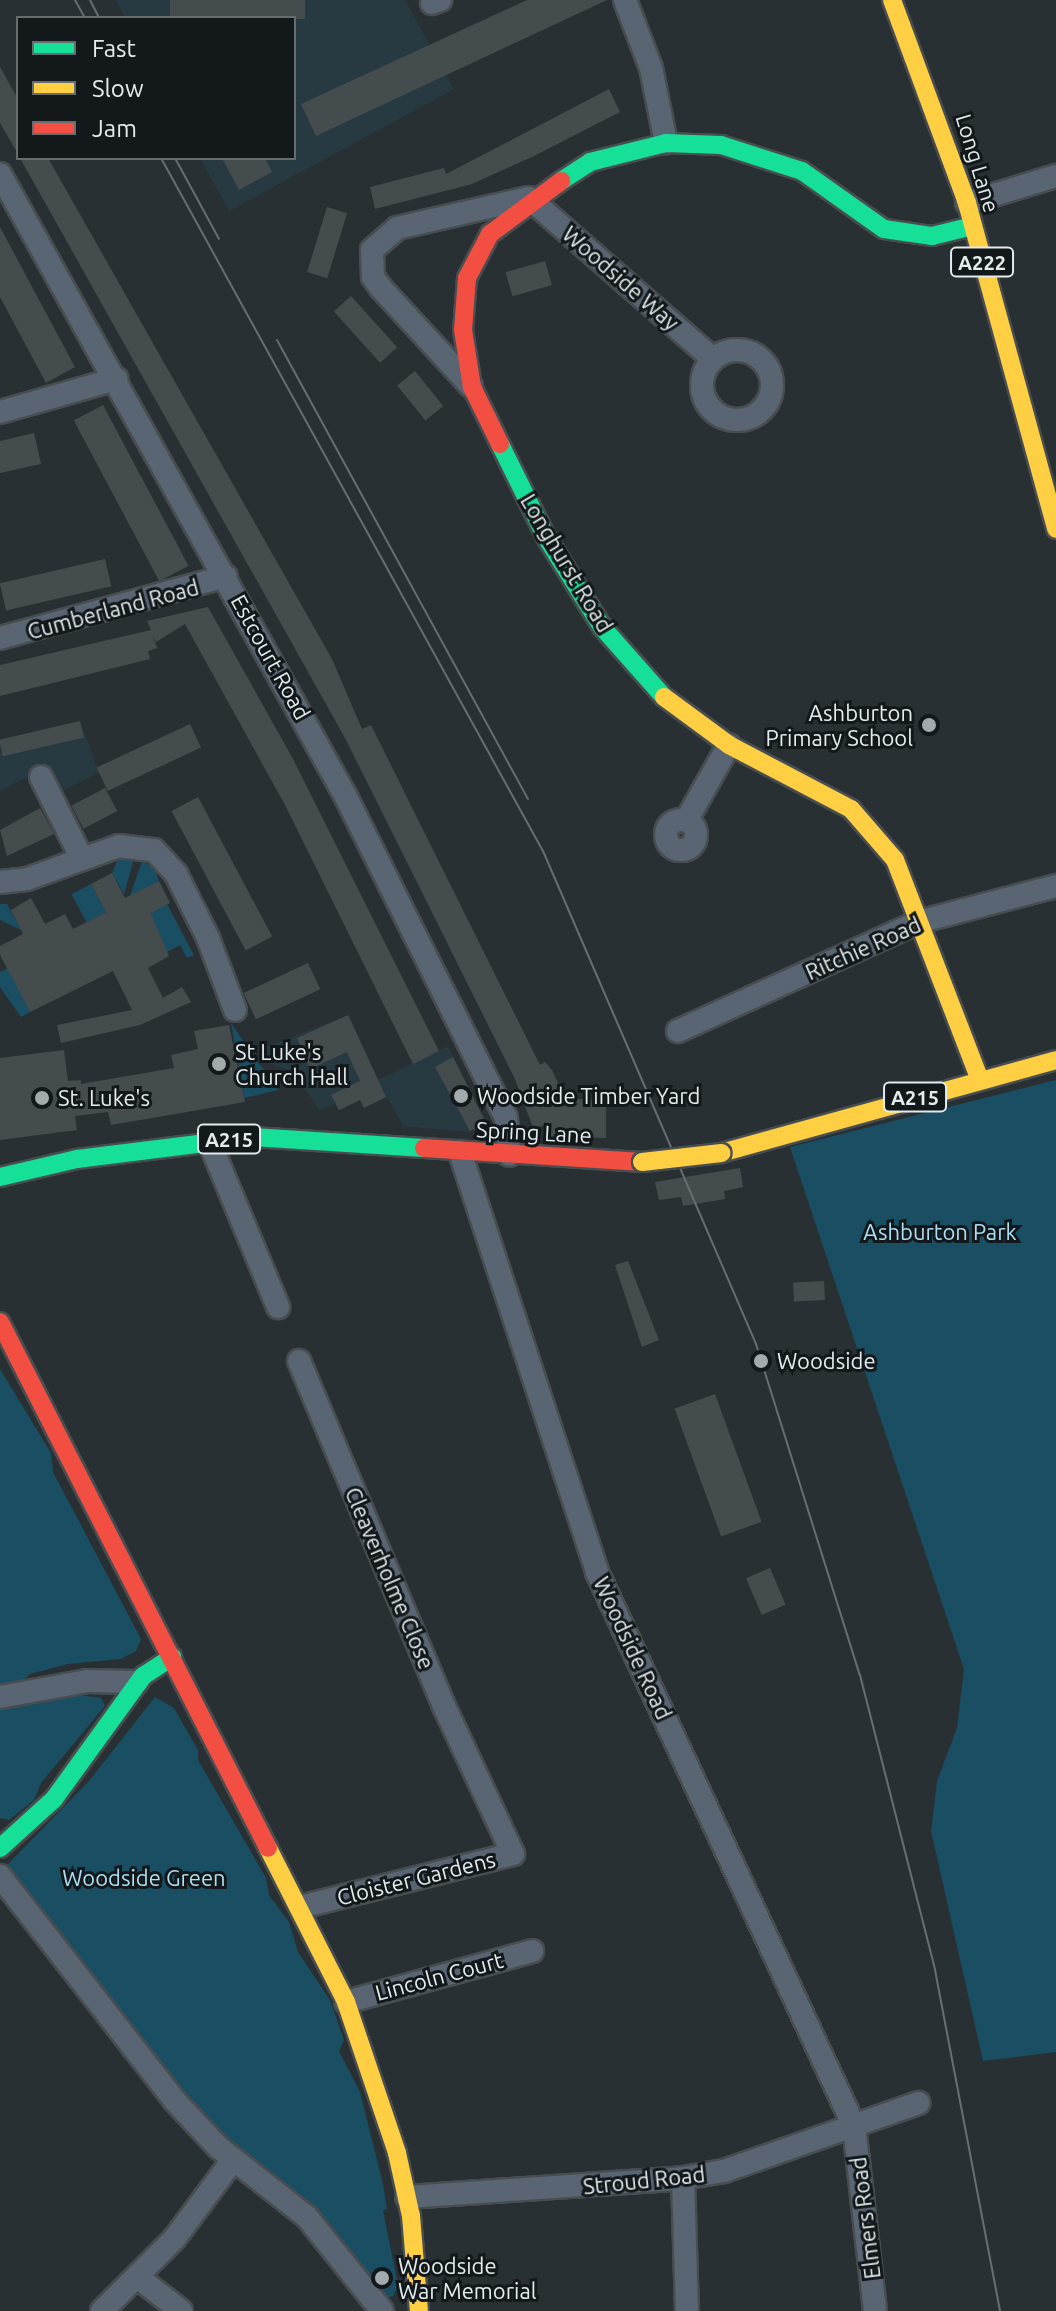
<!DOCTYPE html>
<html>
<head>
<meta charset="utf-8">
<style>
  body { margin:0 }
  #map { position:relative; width:1056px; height:2311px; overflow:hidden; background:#293033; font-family:Ubuntu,sans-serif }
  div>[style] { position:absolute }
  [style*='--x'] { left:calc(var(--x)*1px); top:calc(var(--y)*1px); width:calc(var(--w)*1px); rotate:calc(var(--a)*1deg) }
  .built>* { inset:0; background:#273a42 }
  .green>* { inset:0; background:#1a4e63; transform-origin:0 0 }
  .building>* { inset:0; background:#454c4d; transform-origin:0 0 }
  .roads { filter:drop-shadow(2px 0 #484d50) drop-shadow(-2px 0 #484d50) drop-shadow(0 2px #484d50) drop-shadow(0 -2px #484d50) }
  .street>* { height:22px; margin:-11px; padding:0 11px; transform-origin:11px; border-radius:11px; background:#596572 }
  .street>.ring { margin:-11px; padding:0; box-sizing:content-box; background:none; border:22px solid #596572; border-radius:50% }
  .fast>* { height:18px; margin:-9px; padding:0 9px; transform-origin:9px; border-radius:9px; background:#16e098 }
  .slow>* { height:18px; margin:-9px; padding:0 9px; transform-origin:9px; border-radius:9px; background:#ffcf43 }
  .jam>* { height:18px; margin:-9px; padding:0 9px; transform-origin:9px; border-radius:9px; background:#f24e42 }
  .tram>* { height:2px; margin:-1px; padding:0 1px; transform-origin:1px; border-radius:1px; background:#666e75 }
  .bridges { filter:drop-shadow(2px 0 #484d50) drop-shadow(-2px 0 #484d50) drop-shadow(0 2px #484d50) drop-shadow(0 -2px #484d50) }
  .slow-bridge>* { height:18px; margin:-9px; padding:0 9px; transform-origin:9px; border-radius:9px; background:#ffcf43 }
  .dots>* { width:22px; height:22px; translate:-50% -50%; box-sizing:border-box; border:4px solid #13181b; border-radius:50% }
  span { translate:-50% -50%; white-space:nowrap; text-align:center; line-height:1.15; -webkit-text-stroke:6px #13181b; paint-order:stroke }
  .shield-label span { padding:2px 6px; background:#13181b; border:2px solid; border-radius:6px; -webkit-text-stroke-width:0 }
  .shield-label { font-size:20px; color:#e3ebee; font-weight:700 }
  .street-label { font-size:22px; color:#e3ebee }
  .poi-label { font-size:22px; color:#e3ebee }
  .right { translate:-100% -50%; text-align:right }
  .left { translate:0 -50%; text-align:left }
  .park-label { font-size:22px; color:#addef4 }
  .legend { position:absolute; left:16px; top:16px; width:280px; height:144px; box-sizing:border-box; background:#13181b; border:2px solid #666c6f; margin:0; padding:10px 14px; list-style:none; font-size:24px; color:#e3ebee }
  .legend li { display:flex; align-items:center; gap:16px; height:40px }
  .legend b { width:40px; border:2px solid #666c6f }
</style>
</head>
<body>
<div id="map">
  <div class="built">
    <div style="clip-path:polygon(116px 0,405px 0,454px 89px,229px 211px,200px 158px,294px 158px,294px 18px,125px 18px)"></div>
    <div style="clip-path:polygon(80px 721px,99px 772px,58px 793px,41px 777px,27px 777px,0 791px,0 741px)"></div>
    <div style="clip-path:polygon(349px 1015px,378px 1080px,448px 1046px,487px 1125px,467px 1132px,403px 1126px,387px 1097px,364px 1108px,360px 1100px,339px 1111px,335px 1103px,319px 1110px,294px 1072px,266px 1062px,258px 1050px)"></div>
  </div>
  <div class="green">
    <div style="clip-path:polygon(118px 859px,134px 859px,124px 894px,112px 873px)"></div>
    <div style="clip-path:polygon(142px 861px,155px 869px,159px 881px,130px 896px)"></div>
    <div style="left:91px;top:884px;width:32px;height:22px;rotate:62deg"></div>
    <div style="clip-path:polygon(0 904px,7px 904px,21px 930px,0 920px)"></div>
    <div style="clip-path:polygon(167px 904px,194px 955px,187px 958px,180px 945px,167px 952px,161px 941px,151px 913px)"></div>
    <div style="clip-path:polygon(21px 962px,22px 997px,30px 1012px,21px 1017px,0 987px,0 972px)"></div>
    <div style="clip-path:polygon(231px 1023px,270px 1079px,278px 1090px,244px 1098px)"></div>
    <div style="clip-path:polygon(1056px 1080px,1056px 2052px,983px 2061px,931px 1831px,937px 1781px,957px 1728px,964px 1669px,790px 1147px)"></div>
    <div style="clip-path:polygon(0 1369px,51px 1453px,53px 1472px,141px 1639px,136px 1651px,121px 1659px,68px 1664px,30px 1674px,18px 1685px,0 1687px)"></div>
    <div style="clip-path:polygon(79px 1695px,101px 1698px,105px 1706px,41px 1783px,34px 1800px,9px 1820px,0 1818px,0 1710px)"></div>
    <div style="clip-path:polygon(155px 1697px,174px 1708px,198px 1750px,198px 1760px,266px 1878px,269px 1895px,289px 1922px,298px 1952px,330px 2000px,344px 2040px,339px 2051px,360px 2092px,383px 2184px,387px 2209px,383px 2210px,398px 2285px,393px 2296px,385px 2298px,337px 2236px,211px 2125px,7px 1874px,8px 1864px,89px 1781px)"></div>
  </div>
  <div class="building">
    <div style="left:170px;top:0;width:135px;height:19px"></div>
    <div style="clip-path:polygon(527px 0,607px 0,316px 136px,301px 104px)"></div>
    <div style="clip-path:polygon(0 67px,18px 99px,18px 154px,0 123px)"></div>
    <div style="clip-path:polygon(609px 89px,620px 112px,534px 156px,472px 184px,375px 209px,370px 187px,444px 168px,446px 174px)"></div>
    <div style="clip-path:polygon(20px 158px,48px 158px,332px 659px,362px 729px,371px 725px,540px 1065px,545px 1062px,552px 1070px,565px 1098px,606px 1101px,606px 1138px,544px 1136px,544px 1125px,534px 1130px,514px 1077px,345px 738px)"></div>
    <div style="clip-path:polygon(222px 158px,265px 158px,272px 172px,239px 190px)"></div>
    <div style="left:327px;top:207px;width:21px;height:68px;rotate:17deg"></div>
    <div style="clip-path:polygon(0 227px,75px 367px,46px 383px,0 297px)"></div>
    <div style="left:545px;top:261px;width:25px;height:41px;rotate:74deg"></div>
    <div style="left:351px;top:296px;width:69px;height:23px;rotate:48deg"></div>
    <div style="left:415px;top:371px;width:45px;height:23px;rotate:51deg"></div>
    <div style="left:103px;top:405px;width:182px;height:33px;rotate:62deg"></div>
    <div style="clip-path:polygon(34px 433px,41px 464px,0 473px,0 441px)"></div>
    <div style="left:105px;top:559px;width:28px;height:108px;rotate:77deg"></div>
    <div style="clip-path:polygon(208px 607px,293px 759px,439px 1051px,413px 1064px,285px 805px,185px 624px,156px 642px,153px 636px,157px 648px,148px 651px,150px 659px,0 696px,0 665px,151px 630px,147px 621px)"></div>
    <div style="left:80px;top:721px;width:17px;height:83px;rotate:77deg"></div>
    <div style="left:190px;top:724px;width:26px;height:103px;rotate:65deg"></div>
    <div style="left:105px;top:788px;width:26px;height:38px;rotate:62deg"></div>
    <div style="left:198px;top:797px;width:158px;height:30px;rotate:62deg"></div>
    <div style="clip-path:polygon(40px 808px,54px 834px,7px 856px,0 830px)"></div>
    <div style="clip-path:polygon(112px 873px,125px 898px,159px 881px,170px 903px,151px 913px,169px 956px,148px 968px,163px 998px,182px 987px,191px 1002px,140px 1025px,61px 1043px,57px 1025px,132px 1010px,113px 971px,30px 1012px,0 955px,0 946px,23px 934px,11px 910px,31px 898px,45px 924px,65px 914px,73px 929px,106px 912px,91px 884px)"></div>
    <div style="left:308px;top:963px;width:29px;height:71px;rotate:65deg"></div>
    <div style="clip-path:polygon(348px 1015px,386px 1097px,364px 1108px,360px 1100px,339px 1110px,331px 1095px,360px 1081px,347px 1052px,310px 1069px,297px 1038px)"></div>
    <div style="clip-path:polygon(229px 1025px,245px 1102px,111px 1125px,108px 1112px,75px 1116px,77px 1130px,0 1140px,0 1058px,64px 1050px,68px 1081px,81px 1080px,81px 1084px,174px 1068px,171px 1055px,198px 1049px,194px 1031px)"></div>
    <div style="clip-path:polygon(453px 1057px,487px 1125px,470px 1131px,435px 1067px)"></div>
    <div style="clip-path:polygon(740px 1168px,743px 1187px,724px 1191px,725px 1199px,683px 1206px,681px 1197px,659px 1200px,655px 1182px)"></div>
    <div style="clip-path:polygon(628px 1261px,659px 1340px,642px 1347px,615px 1265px)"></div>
    <div style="left:824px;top:1281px;width:19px;height:31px;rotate:87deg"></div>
    <div style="left:715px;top:1394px;width:136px;height:43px;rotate:70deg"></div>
    <div style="left:770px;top:1568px;width:40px;height:26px;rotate:67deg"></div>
  </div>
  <div class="roads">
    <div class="street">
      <div style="--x:625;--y:0;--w:73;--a:69.1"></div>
      <div style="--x:651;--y:68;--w:76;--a:78.7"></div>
      <div style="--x:432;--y:3;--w:9;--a:-21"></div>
      <div style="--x:0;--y:174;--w:713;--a:60.95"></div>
      <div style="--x:346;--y:797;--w:359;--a:63.5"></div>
      <div style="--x:506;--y:1118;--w:37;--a:85"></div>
      <div style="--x:967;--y:203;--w:93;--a:-16.9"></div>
      <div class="ring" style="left:702px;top:350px;width:48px;height:48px"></div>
      <div style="--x:471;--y:386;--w:133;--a:-132.6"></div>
      <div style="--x:381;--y:288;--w:14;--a:-126"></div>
      <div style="--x:373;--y:277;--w:27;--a:-92"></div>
      <div style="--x:372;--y:250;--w:33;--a:-41"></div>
      <div style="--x:397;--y:228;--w:135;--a:-12.8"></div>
      <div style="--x:529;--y:198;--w:243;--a:41.2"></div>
      <div style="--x:0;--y:412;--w:121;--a:-15.9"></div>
      <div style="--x:0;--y:638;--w:234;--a:-15.3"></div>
      <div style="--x:41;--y:777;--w:92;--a:63.4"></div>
      <div class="ring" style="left:666px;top:820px;width:8px;height:8px"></div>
      <div style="--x:686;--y:821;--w:87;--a:-60.5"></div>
      <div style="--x:0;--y:882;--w:27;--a:-6"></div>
      <div style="--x:27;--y:879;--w:98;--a:-19.7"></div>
      <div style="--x:119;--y:846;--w:35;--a:7"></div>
      <div style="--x:154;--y:850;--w:33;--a:47"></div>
      <div style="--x:176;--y:874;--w:72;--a:63.4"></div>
      <div style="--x:208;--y:938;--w:77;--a:69.4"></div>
      <div style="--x:678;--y:1031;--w:264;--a:-24.4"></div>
      <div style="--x:918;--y:922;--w:143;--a:-14.6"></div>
      <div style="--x:209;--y:1141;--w:180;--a:67.4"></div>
      <div style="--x:460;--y:1152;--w:442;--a:71.9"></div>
      <div style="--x:597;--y:1572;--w:611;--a:65.11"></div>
      <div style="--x:854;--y:2126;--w:186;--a:83.5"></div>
      <div style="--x:299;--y:1361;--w:374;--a:67.2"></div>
      <div style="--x:444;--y:1706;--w:163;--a:65"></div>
      <div style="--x:513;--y:1854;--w:219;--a:166"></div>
      <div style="--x:0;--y:1697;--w:88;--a:-10.4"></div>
      <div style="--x:87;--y:1681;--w:50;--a:1.1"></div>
      <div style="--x:0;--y:1876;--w:285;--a:52.1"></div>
      <div style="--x:175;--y:2101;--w:63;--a:46.9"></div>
      <div style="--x:218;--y:2147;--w:113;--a:38.2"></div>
      <div style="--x:307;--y:2217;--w:120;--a:51.4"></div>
      <div style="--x:346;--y:2002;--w:193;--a:-15.3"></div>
      <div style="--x:683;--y:2178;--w:133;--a:88.3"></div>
      <div style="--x:407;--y:2197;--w:277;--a:-3.9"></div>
      <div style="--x:683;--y:2178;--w:42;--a:-9.7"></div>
      <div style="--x:724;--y:2171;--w:206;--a:-19.3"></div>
      <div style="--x:140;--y:2279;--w:52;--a:38"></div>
      <div style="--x:102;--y:2311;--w:103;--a:-45"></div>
      <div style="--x:175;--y:2238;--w:97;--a:-53.4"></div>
    </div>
    <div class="fast">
      <div style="--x:561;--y:181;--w:35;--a:-33"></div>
      <div style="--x:590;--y:162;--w:78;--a:-14"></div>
      <div style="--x:666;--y:143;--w:55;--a:2.1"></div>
      <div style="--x:721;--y:145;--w:85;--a:17.8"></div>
      <div style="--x:802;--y:171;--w:100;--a:35.3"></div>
      <div style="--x:884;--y:229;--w:49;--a:8.3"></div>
      <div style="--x:932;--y:236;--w:42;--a:-13.7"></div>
      <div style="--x:500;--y:444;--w:104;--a:63.7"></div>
      <div style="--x:546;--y:537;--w:106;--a:58.1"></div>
      <div style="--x:602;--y:627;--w:94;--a:48.5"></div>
      <div style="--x:0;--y:1177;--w:79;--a:-13.2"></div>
      <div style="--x:77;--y:1159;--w:177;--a:-7.1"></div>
      <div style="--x:253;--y:1137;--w:171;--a:3.7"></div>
      <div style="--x:0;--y:1848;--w:73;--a:-42.2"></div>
      <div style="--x:54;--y:1799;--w:152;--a:-54.1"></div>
      <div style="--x:143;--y:1676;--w:35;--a:-33"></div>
    </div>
    <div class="slow">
      <div style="--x:892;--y:0;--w:216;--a:69.7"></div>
      <div style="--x:967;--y:203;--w:338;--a:74.7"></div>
      <div style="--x:664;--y:697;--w:81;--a:36.4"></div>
      <div style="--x:729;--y:745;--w:138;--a:27.7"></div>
      <div style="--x:851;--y:809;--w:67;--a:49.2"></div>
      <div style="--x:895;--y:860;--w:236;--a:68.9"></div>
      <div style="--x:721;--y:1153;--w:348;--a:-15.5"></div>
      <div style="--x:268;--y:1848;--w:173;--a:63.1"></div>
      <div style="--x:346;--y:2002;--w:159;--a:71.3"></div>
      <div style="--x:397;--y:2153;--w:65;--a:77.5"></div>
      <div style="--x:411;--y:2216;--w:95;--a:85.2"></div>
    </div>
    <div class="jam">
      <div style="--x:500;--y:444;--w:64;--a:-116.2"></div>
      <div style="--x:472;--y:387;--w:58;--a:-99"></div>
      <div style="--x:463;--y:330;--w:52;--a:-85.6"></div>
      <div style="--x:467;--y:278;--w:50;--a:-62.4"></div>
      <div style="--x:490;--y:234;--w:89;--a:-36.7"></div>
      <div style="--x:424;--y:1148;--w:218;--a:3.7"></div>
      <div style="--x:0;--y:1322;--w:590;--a:63"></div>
    </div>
  </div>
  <div class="tram">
    <div style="--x:75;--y:0;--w:21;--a:61"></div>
    <div style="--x:90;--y:0;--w:20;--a:63"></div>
    <div style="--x:161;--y:158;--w:791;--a:61.14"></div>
    <div style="--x:543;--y:851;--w:537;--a:66.63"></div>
    <div style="--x:756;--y:1344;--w:347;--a:72.6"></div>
    <div style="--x:860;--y:1675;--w:304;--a:75.7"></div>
    <div style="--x:935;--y:1970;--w:347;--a:79.2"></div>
    <div style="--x:175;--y:158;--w:92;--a:61.5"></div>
    <div style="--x:277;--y:340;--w:523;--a:61.33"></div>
  </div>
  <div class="bridges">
    <div class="slow-bridge">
      <div style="--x:642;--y:1162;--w:80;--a:-6.5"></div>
    </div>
  </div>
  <div class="dots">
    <div style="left:929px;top:725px;background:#a2aaad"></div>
    <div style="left:219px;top:1064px;background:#a2aaad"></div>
    <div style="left:461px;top:1096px;background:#a2aaad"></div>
    <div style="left:42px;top:1098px;background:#a2aaad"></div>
    <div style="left:761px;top:1361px;background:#a2aaad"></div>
    <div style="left:382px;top:2278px;background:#a2aaad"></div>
  </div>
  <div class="shield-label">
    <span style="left:982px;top:262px">A222</span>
    <span style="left:915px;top:1097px">A215</span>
    <span style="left:229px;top:1139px">A215</span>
  </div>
  <div class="street-label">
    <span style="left:978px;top:163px;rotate:73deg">Long Lane</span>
    <span style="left:621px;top:278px;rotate:41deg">Woodside Way</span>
    <span style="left:567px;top:563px;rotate:59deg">Longhurst Road</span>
    <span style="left:113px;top:609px;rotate:-15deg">Cumberland Road</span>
    <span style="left:271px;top:657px;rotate:61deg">Estcourt Road</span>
    <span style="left:863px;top:948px;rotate:-24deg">Ritchie Road</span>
    <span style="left:534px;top:1132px;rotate:3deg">Spring Lane</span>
    <span style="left:390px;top:1578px;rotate:67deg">Cleaverholme Close</span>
    <span style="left:633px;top:1648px;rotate:65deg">Woodside Road</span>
    <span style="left:416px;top:1878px;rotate:-14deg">Cloister Gardens</span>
    <span style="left:439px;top:1976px;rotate:-15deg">Lincoln Court</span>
    <span style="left:644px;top:2180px;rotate:-6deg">Stroud Road</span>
    <span style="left:865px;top:2218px;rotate:-97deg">Elmers Road</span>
  </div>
  <div class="poi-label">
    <span class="right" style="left:913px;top:725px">Ashburton<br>Primary School</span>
    <span class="left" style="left:235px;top:1064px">St Luke's<br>Church Hall</span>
    <span class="left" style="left:477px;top:1096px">Woodside Timber Yard</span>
    <span class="left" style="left:58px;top:1098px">St. Luke's</span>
    <span class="left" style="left:777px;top:1361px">Woodside</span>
    <span class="left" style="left:398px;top:2278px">Woodside<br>War Memorial</span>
  </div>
  <div class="park-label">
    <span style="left:940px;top:1232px">Ashburton Park</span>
    <span style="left:144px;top:1878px">Woodside Green</span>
  </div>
  <ul class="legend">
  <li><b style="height:10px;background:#16e098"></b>Fast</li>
  <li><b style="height:10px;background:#ffcf43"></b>Slow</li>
  <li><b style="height:10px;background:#f24e42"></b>Jam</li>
  </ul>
</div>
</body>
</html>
